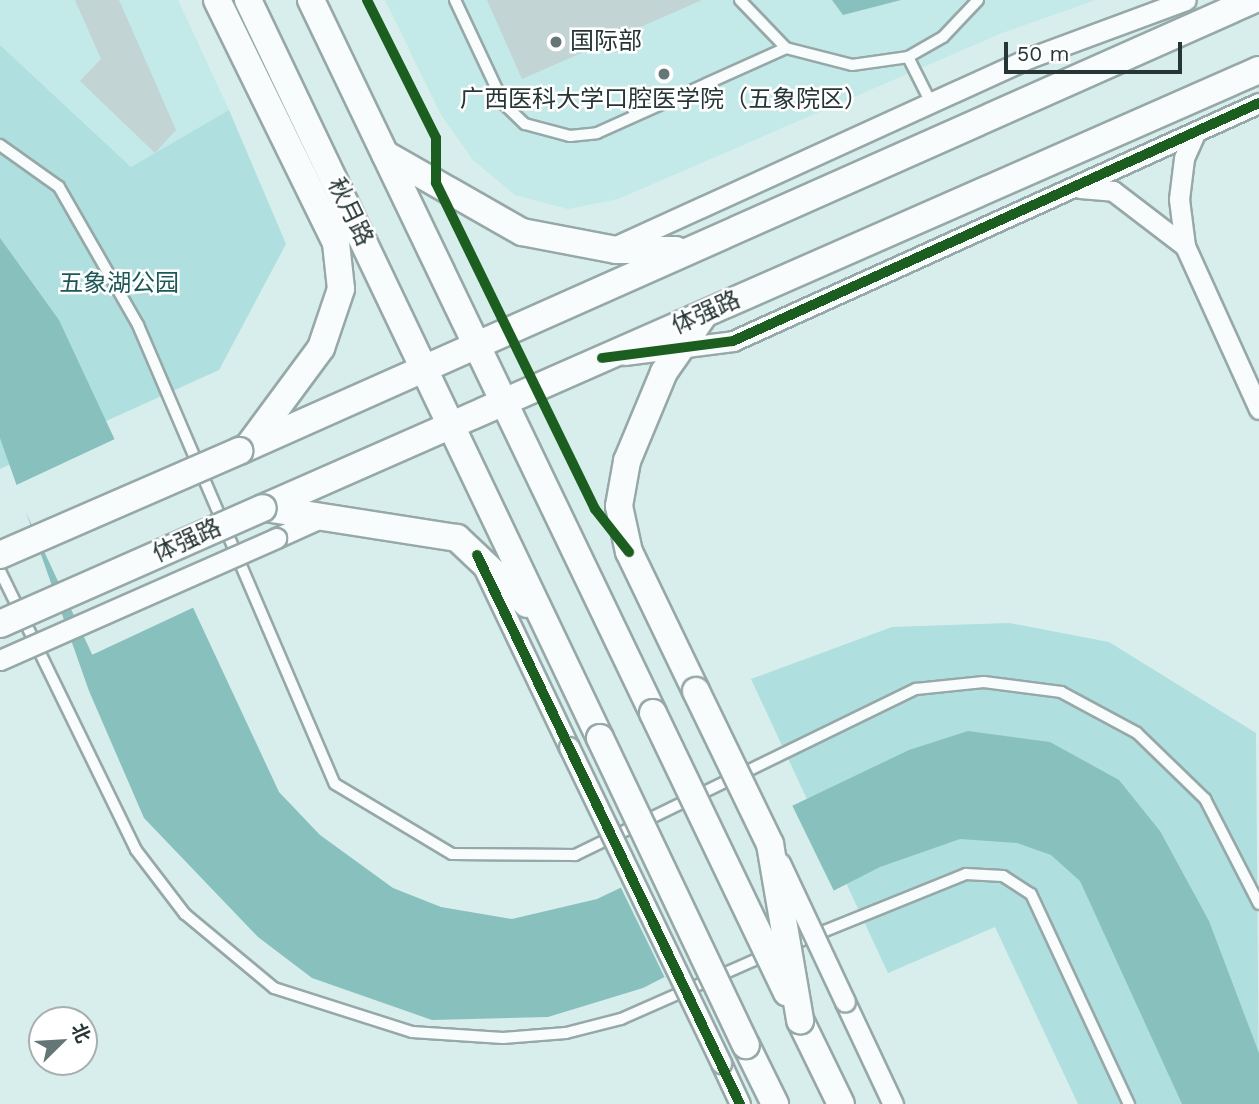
<!DOCTYPE html>
<html>
<head>
<meta charset="utf-8">
<style>
  body { margin:0 }
  #map { position:relative; width:1259px; height:1104px; overflow:hidden; background:#d7eeed; font-family:"Work Sans","Noto Sans SC",sans-serif }
  div>[style] { position:absolute }
  [style*='--x'] { left:calc(var(--x)*1px); top:calc(var(--y)*1px); width:calc(var(--w)*1px); rotate:calc(var(--a)*1deg) }
  .built>* { inset:0; background:#c3e9e8 }
  .green>* { inset:0; background:#afdfde }
  .water>* { inset:0; background:#88c0be }
  .pier>* { inset:0; background:#d7eeed; transform-origin:0 0 }
  .building>* { inset:0; background:#c2d4d3 }
  .roads { filter:drop-shadow(2px 0 #96a8a7) drop-shadow(-2px 0 #96a8a7) drop-shadow(0 2px #96a8a7) drop-shadow(0 -2px #96a8a7) }
  .service>* { height:10px; margin:-5px; padding:0 5px; transform-origin:5px; border-radius:5px; background:#f9fcfc }
  .minor>* { height:19px; margin:-9.5px; padding:0 9.5px; transform-origin:9.5px; border-radius:9.5px; background:#f9fcfc }
  .secondary>* { height:26px; margin:-13px; padding:0 13px; transform-origin:13px; border-radius:13px; background:#f9fcfc }
  .bridges { filter:drop-shadow(2px 0 #96a8a7) drop-shadow(-2px 0 #96a8a7) drop-shadow(0 2px #96a8a7) drop-shadow(0 -2px #96a8a7) }
  .minor-bridge>* { height:19px; margin:-9.5px; padding:0 9.5px; transform-origin:9.5px; border-radius:9.5px; background:#f9fcfc }
  .secondary-bridge>* { height:26px; margin:-13px; padding:0 13px; transform-origin:13px; border-radius:13px; background:#f9fcfc }
  .cycleway>* { height:10px; margin:-5px; padding:0 5px; transform-origin:5px; border-radius:5px; background:#1b5e20 }
  .dots>* { width:19px; height:19px; translate:-50% -50%; box-sizing:border-box; border:4px solid #fff; border-radius:50% }
  span { translate:-50% -50%; white-space:nowrap; text-align:center; line-height:1.15; -webkit-text-stroke:5px #fff; paint-order:stroke }
  .poi-label { font-size:24px; color:#263636 }
  .left { translate:0 -50%; text-align:left }
  .street-label { font-size:24px; color:#263636 }
  .park-label { font-size:24px; color:#1c5857 }
  .north { position:absolute; left:28px; top:1006px; width:70px; height:70px; box-sizing:border-box; background:#fff; border:2px solid #a8afaf; border-radius:50%; rotate:66deg; font-size:19px; font-weight:700; line-height:28px; text-align:center; color:#263636 }
  .north::after { content:''; display:block; margin:auto; width:24px; height:32px; background:#647676; clip-path:polygon(50% 0,100% 100%,50% 72%,0 100%) }
  .scale { position:absolute; left:1004px; top:42px; width:178px; height:32px; box-sizing:border-box; border:4px solid #263636; border-top:0; padding-left:9px; font-size:21px; line-height:24px; white-space:nowrap; color:#263636; -webkit-text-stroke:5px #fff; paint-order:stroke }
</style>
</head>
<body>
<div id="map">
  <div class="built">
    <div style="clip-path:polygon(0 0,178px 0,229px 110px,131px 167px,0 45px)"></div>
    <div style="clip-path:polygon(385px 0,1096px 0,1002px 33px,618px 199px,568px 209px,515px 195px,473px 160px,441px 115px)"></div>
  </div>
  <div class="green">
    <div style="clip-path:polygon(0 45px,131px 167px,229px 110px,286px 244px,219px 370px,0 469px)"></div>
    <div style="clip-path:polygon(1009px 623px,1109px 642px,1256px 733px,1259px 1104px,1078px 1104px,995px 927px,888px 973px,751px 679px,892px 627px)"></div>
  </div>
  <div class="water">
    <div style="clip-path:polygon(832px 0,901px 0,843px 15px)"></div>
    <div style="clip-path:polygon(0 238px,59px 320px,279px 792px,320px 835px,393px 888px,441px 907px,512px 919px,597px 899px,909px 750px,968px 731px,1050px 742px,1119px 780px,1160px 831px,1209px 921px,1259px 1053px,1259px 1104px,1182px 1104px,1080px 881px,1051px 855px,1017px 843px,960px 839px,880px 867px,643px 988px,548px 1017px,432px 1020px,312px 978px,258px 937px,144px 818px,89px 691px,0 438px)"></div>
  </div>
  <div class="pier">
    <div style="left:117px;top:438px;width:186px;height:114px;rotate:65deg"></div>
    <div style="left:791px;top:803px;width:101px;height:190px;rotate:64deg"></div>
  </div>
  <div class="building">
    <div style="clip-path:polygon(75px 0,119px 0,176px 130px,155px 153px,80px 81px,101px 59px)"></div>
    <div style="clip-path:polygon(487px 0,702px 0,522px 79px)"></div>
  </div>
  <div class="roads">
    <div class="service">
      <div style="--x:455;--y:0;--w:115;--a:64.8"></div>
      <div style="--x:504;--y:104;--w:29;--a:44"></div>
      <div style="--x:525;--y:124;--w:47;--a:14.9"></div>
      <div style="--x:570;--y:136;--w:27;--a:-6"></div>
      <div style="--x:597;--y:133;--w:207;--a:-24.2"></div>
      <div style="--x:740;--y:0;--w:66;--a:46.2"></div>
      <div style="--x:786;--y:48;--w:68;--a:14.4"></div>
      <div style="--x:852;--y:65;--w:57;--a:-8.1"></div>
      <div style="--x:908;--y:57;--w:40;--a:-29.7"></div>
      <div style="--x:943;--y:37;--w:51;--a:-46.6"></div>
      <div style="--x:908;--y:57;--w:51;--a:63.4"></div>
      <div style="--x:0;--y:145;--w:72;--a:35.4"></div>
      <div style="--x:59;--y:187;--w:159;--a:60.2"></div>
      <div style="--x:138;--y:325;--w:499;--a:66.8"></div>
      <div style="--x:335;--y:784;--w:136;--a:30.9"></div>
      <div style="--x:452;--y:854;--w:123;--a:0.5"></div>
      <div style="--x:575;--y:855;--w:379;--a:-26"></div>
      <div style="--x:916;--y:689;--w:68;--a:-5.9"></div>
      <div style="--x:984;--y:682;--w:78;--a:7.4"></div>
      <div style="--x:1061;--y:692;--w:86;--a:28.3"></div>
      <div style="--x:1137;--y:733;--w:95;--a:44.1"></div>
      <div style="--x:1205;--y:799;--w:118;--a:62.8"></div>
      <div style="--x:0;--y:571;--w:310;--a:64"></div>
      <div style="--x:136;--y:850;--w:81;--a:52.6"></div>
      <div style="--x:185;--y:914;--w:116;--a:39.7"></div>
      <div style="--x:274;--y:988;--w:145;--a:17.7"></div>
      <div style="--x:412;--y:1032;--w:91;--a:3.8"></div>
      <div style="--x:503;--y:1038;--w:63;--a:-4.5"></div>
      <div style="--x:566;--y:1033;--w:57;--a:-14.3"></div>
      <div style="--x:621;--y:1019;--w:158;--a:-23.8"></div>
      <div style="--x:790;--y:945;--w:190;--a:-22"></div>
      <div style="--x:966;--y:874;--w:37;--a:3"></div>
      <div style="--x:1003;--y:876;--w:33;--a:33"></div>
      <div style="--x:1031;--y:894;--w:232;--a:65"></div>
    </div>
    <div class="minor">
      <div style="--x:1080;--y:188;--w:33;--a:5"></div>
      <div style="--x:1113;--y:191;--w:91;--a:37.4"></div>
      <div style="--x:1185;--y:246;--w:47;--a:-97.3"></div>
      <div style="--x:1179;--y:199;--w:41;--a:-83"></div>
      <div style="--x:1184;--y:158;--w:27;--a:-66"></div>
      <div style="--x:1185;--y:246;--w:179;--a:65.6"></div>
      <div style="--x:612;--y:248;--w:458;--a:-24.5"></div>
      <div style="--x:1029;--y:58;--w:167;--a:-20.3"></div>
      <div style="--x:624;--y:355;--w:110;--a:-7.3"></div>
      <div style="--x:733;--y:341;--w:577;--a:-24.35"></div>
      <div style="--x:276;--y:538;--w:51;--a:-24.1"></div>
      <div style="--x:484;--y:569;--w:197;--a:64.5"></div>
      <div style="--x:845;--y:1002;--w:113;--a:64.8"></div>
      <div style="--x:721;--y:1063;--w:45;--a:65.1"></div>
    </div>
    <div class="secondary">
      <div style="--x:217;--y:0;--w:271;--a:63.9"></div>
      <div style="--x:336;--y:243;--w:46;--a:83.8"></div>
      <div style="--x:341;--y:289;--w:62;--a:108.7"></div>
      <div style="--x:321;--y:348;--w:119;--a:126.5"></div>
      <div style="--x:248;--y:0;--w:818;--a:64.5"></div>
      <div style="--x:311;--y:0;--w:791;--a:64.37"></div>
      <div style="--x:385;--y:154;--w:158;--a:29.7"></div>
      <div style="--x:522;--y:232;--w:96;--a:10.8"></div>
      <div style="--x:616;--y:250;--w:60;--a:0"></div>
      <div style="--x:239;--y:451;--w:1110;--a:-23.98"></div>
      <div style="--x:263;--y:508;--w:1088;--a:-23.74"></div>
      <div style="--x:265;--y:508;--w:194;--a:8.9"></div>
      <div style="--x:457;--y:538;--w:96;--a:43.3"></div>
      <div style="--x:696;--y:691;--w:154;--a:-115.7"></div>
      <div style="--x:629;--y:552;--w:47;--a:-102.3"></div>
      <div style="--x:619;--y:506;--w:46;--a:-79.9"></div>
      <div style="--x:627;--y:461;--w:96;--a:-67.4"></div>
      <div style="--x:664;--y:372;--w:68;--a:-55.1"></div>
      <div style="--x:800;--y:1020;--w:93;--a:64"></div>
      <div style="--x:746;--y:1045;--w:66;--a:63.8"></div>
    </div>
  </div>
  <div class="bridges">
    <div class="minor-bridge">
      <div style="--x:0;--y:660;--w:302;--a:-23.8"></div>
      <div style="--x:569;--y:747;--w:351;--a:64.3"></div>
      <div style="--x:780;--y:863;--w:153;--a:64.9"></div>
    </div>
    <div class="secondary-bridge">
      <div style="--x:0;--y:555;--w:261;--a:-23.5"></div>
      <div style="--x:0;--y:624;--w:287;--a:-23.8"></div>
      <div style="--x:696;--y:691;--w:170;--a:64.2"></div>
      <div style="--x:770;--y:844;--w:179;--a:80.3"></div>
      <div style="--x:653;--y:713;--w:310;--a:64.4"></div>
      <div style="--x:600;--y:738;--w:340;--a:64.6"></div>
    </div>
  </div>
  <div class="cycleway">
    <div style="--x:367;--y:0;--w:154;--a:63.4"></div>
    <div style="--x:436;--y:138;--w:45;--a:90"></div>
    <div style="--x:436;--y:183;--w:363;--a:64"></div>
    <div style="--x:595;--y:509;--w:55;--a:51.7"></div>
    <div style="--x:602;--y:358;--w:132;--a:-7.4"></div>
    <div style="--x:733;--y:341;--w:577;--a:-24.35"></div>
    <div style="--x:477;--y:555;--w:609;--a:64.4"></div>
  </div>
  <div class="dots">
    <div style="left:556px;top:42px;background:#647676"></div>
    <div style="left:664px;top:74px;background:#647676"></div>
  </div>
  <div class="poi-label">
    <span class="left" style="left:570px;top:42px">国际部</span>
    <span style="left:664px;top:100px">广西医科大学口腔医学院（五象院区）</span>
  </div>
  <div class="street-label">
    <span style="left:350px;top:212px;rotate:64deg">秋月路</span>
    <span style="left:706px;top:313px;rotate:-24deg">体强路</span>
    <span style="left:187px;top:541px;rotate:-24deg">体强路</span>
  </div>
  <div class="park-label">
    <span style="left:119px;top:284px">五象湖公园</span>
  </div>
  <div class="north">北</div>
  <div class="scale">50 m</div>
</div>
</body>
</html>
